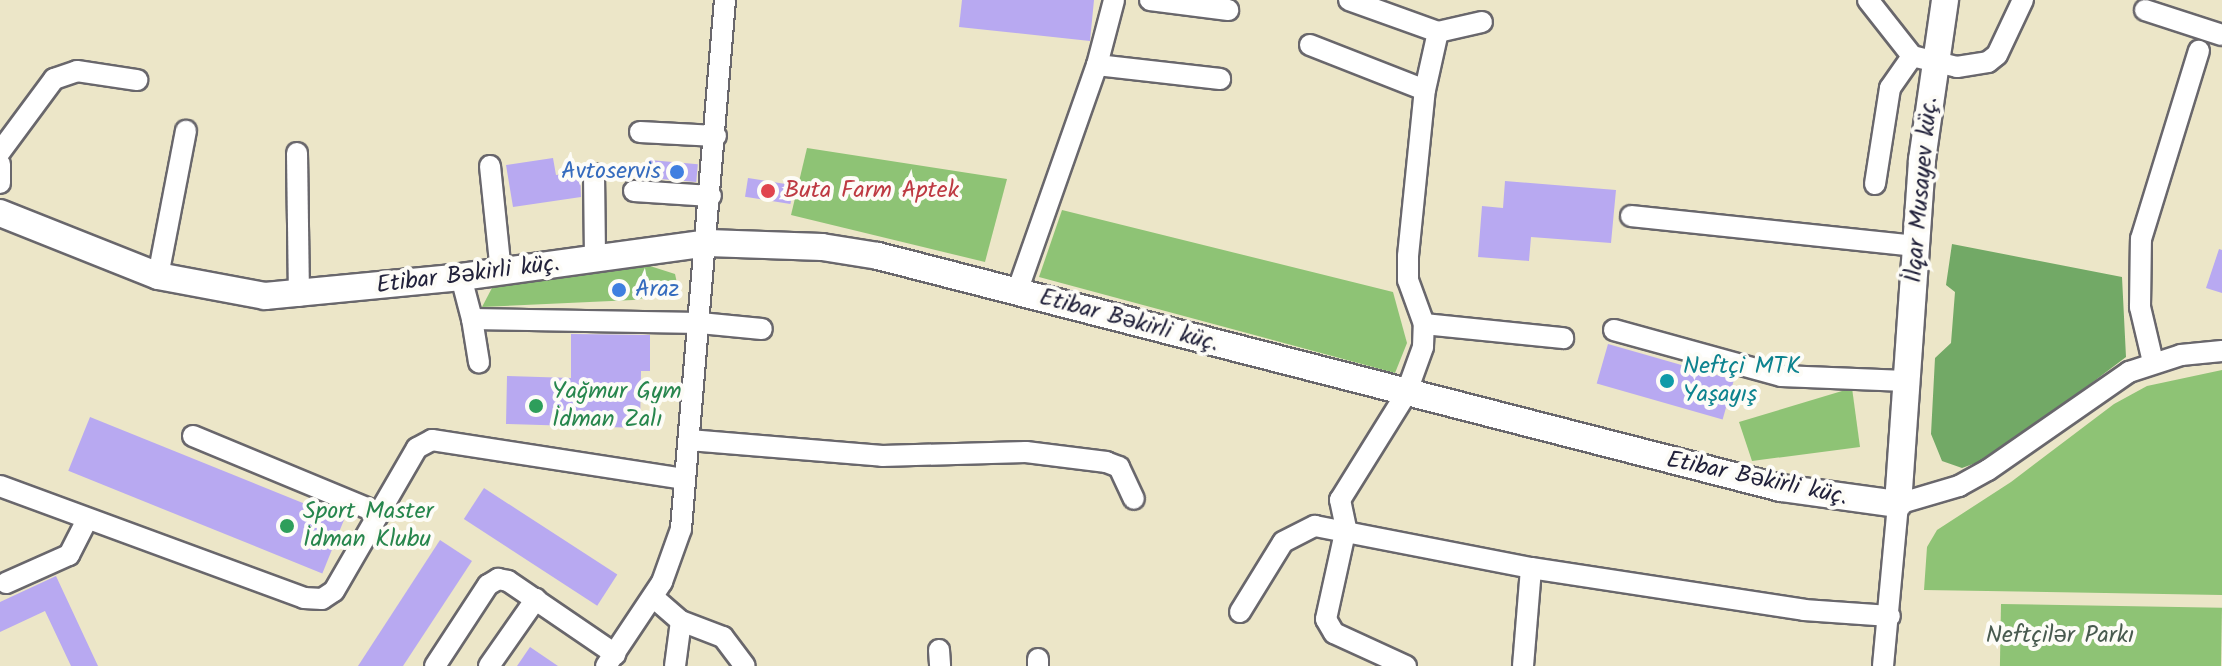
<!DOCTYPE html>
<html>
<head>
<meta charset="utf-8">
<style>
  body { margin:0 }
  #map { position:relative; width:2222px; height:666px; overflow:hidden; background:#ece6c8; font-family:Kalam,sans-serif }
  div>[style] { position:absolute }
  [style*='--x'] { left:calc(var(--x)*1px); top:calc(var(--y)*1px); width:calc(var(--w)*1px); rotate:calc(var(--a)*1deg) }
  .green>* { inset:0; background:#8ec375; transform-origin:0 0 }
  .forest>* { inset:0; background:#72a966 }
  .building>* { inset:0; background:#b8a9f1; transform-origin:0 0 }
  .roads { filter:drop-shadow(2px 0 #69676c) drop-shadow(-2px 0 #69676c) drop-shadow(0 2px #69676c) drop-shadow(0 -2px #69676c) }
  .minor>* { height:20px; margin:-10px; padding:0 10px; transform-origin:10px; border-radius:10px; background:#fff }
  .major>* { height:26px; margin:-13px; padding:0 13px; transform-origin:13px; border-radius:13px; background:#fff }
  .dots>* { width:22px; height:22px; translate:-50% -50%; box-sizing:border-box; border:4px solid #fdfcf7; border-radius:50% }
  span { translate:-50% -50%; white-space:nowrap; text-align:center; line-height:1.15; -webkit-text-stroke:8px #fdfcf7; paint-order:stroke }
  .shop-label { font-size:24px; color:#366cbe }
  .right { translate:-100% -50%; text-align:right }
  .left { translate:0 -50%; text-align:left }
  .street-label { font-size:24px; color:#22223b }
  .health-label { font-size:24px; color:#be3a42 }
  .culture-label { font-size:24px; color:#0d838f }
  .leisure-label { font-size:24px; color:#27864d }
  .park-label { font-size:24px; color:#485a4f }
</style>
</head>
<body>
<div id="map">
  <div class="green">
    <div style="clip-path:polygon(807px 148px,1007px 179px,985px 262px,791px 215px)"></div>
    <div style="clip-path:polygon(1062px 210px,1393px 292px,1407px 343px,1395px 373px,1039px 277px)"></div>
    <div style="clip-path:polygon(650px 266px,675px 274px,679px 292px,633px 300px,482px 307px,493px 286px)"></div>
    <div style="clip-path:polygon(2222px 370px,2222px 595px,1924px 590px,1927px 547px,1937px 530px,2011px 482px,2114px 404px,2147px 386px)"></div>
    <div style="clip-path:polygon(1852px 388px,1860px 447px,1752px 461px,1739px 422px)"></div>
    <div style="left:2001px;top:604px;width:221px;height:63px;rotate:1deg"></div>
  </div>
  <div class="forest">
    <div style="clip-path:polygon(1952px 244px,2122px 277px,2126px 357px,1995px 456px,1962px 468px,1942px 461px,1931px 434px,1935px 358px,1951px 343px,1955px 292px,1946px 285px)"></div>
  </div>
  <div class="building">
    <div style="clip-path:polygon(962px 0,1094px 0,1090px 41px,959px 27px)"></div>
    <div style="clip-path:polygon(553px 158px,556px 175px,580px 172px,581px 197px,513px 207px,506px 165px)"></div>
    <div style="left:650px;top:160px;width:48px;height:18px;rotate:5deg"></div>
    <div style="left:748px;top:178px;width:46px;height:19px;rotate:9deg"></div>
    <div style="clip-path:polygon(1505px 181px,1616px 190px,1611px 243px,1531px 237px,1529px 261px,1478px 257px,1482px 206px,1503px 208px)"></div>
    <div style="clip-path:polygon(2219px 249px,2222px 250px,2222px 293px,2206px 288px)"></div>
    <div style="clip-path:polygon(571px 334px,650px 335px,650px 371px,641px 371px,640px 428px,506px 424px,507px 376px,571px 378px)"></div>
    <div style="left:1608px;top:344px;width:131px;height:41px;rotate:16deg"></div>
    <div style="left:90px;top:417px;width:274px;height:58px;rotate:22deg"></div>
    <div style="left:484px;top:488px;width:159px;height:37px;rotate:33deg"></div>
    <div style="clip-path:polygon(440px 540px,472px 561px,403px 666px,358px 666px)"></div>
    <div style="clip-path:polygon(56px 576px,98px 666px,71px 666px,45px 611px,0 632px,0 602px)"></div>
    <div style="clip-path:polygon(530px 647px,558px 666px,517px 666px)"></div>
  </div>
  <div class="roads">
    <div class="minor">
      <div style="--x:1150;--y:0;--w:79;--a:7.3"></div>
      <div style="--x:1349;--y:0;--w:95;--a:19.8"></div>
      <div style="--x:1438;--y:32;--w:45;--a:-12.8"></div>
      <div style="--x:1868;--y:0;--w:71;--a:51.8"></div>
      <div style="--x:1912;--y:56;--w:46;--a:13.7"></div>
      <div style="--x:1957;--y:67;--w:31;--a:-9"></div>
      <div style="--x:1988;--y:62;--w:11;--a:-38"></div>
      <div style="--x:1997;--y:55;--w:61;--a:-64.7"></div>
      <div style="--x:2145;--y:10;--w:81;--a:18"></div>
      <div style="--x:1310;--y:45;--w:123;--a:21.4"></div>
      <div style="--x:1097;--y:65;--w:124;--a:6.5"></div>
      <div style="--x:640;--y:132;--w:76;--a:3"></div>
      <div style="--x:0;--y:152;--w:91;--a:-53.5"></div>
      <div style="--x:54;--y:79;--w:24;--a:-19"></div>
      <div style="--x:77;--y:71;--w:61;--a:8.5"></div>
      <div style="--x:297;--y:153;--w:143;--a:89.2"></div>
      <div style="--x:0;--y:164;--w:19;--a:90"></div>
      <div style="--x:490;--y:166;--w:107;--a:84.1"></div>
      <div style="--x:594;--y:174;--w:83;--a:89.3"></div>
      <div style="--x:1875;--y:184;--w:97;--a:-81.1"></div>
      <div style="--x:1890;--y:88;--w:39;--a:-55"></div>
      <div style="--x:634;--y:191;--w:77;--a:3.7"></div>
      <div style="--x:1631;--y:216;--w:286;--a:6"></div>
      <div style="--x:158;--y:276;--w:148;--a:-79.1"></div>
      <div style="--x:461;--y:277;--w:43;--a:75.3"></div>
      <div style="--x:472;--y:319;--w:228;--a:1"></div>
      <div style="--x:700;--y:323;--w:62;--a:5.5"></div>
      <div style="--x:1017;--y:292;--w:241;--a:-70.6"></div>
      <div style="--x:1097;--y:65;--w:67;--a:-75.3"></div>
      <div style="--x:472;--y:319;--w:44;--a:80.8"></div>
      <div style="--x:1424;--y:324;--w:140;--a:5.8"></div>
      <div style="--x:1614;--y:330;--w:173;--a:15.4"></div>
      <div style="--x:1781;--y:376;--w:125;--a:2.3"></div>
      <div style="--x:2153;--y:362;--w:57;--a:-103.3"></div>
      <div style="--x:2140;--y:307;--w:68;--a:-89.2"></div>
      <div style="--x:2141;--y:239;--w:197;--a:-72.9"></div>
      <div style="--x:193;--y:436;--w:201;--a:22.5"></div>
      <div style="--x:689;--y:440;--w:194;--a:4.7"></div>
      <div style="--x:882;--y:456;--w:144;--a:-1.6"></div>
      <div style="--x:1026;--y:452;--w:81;--a:7.1"></div>
      <div style="--x:1106;--y:462;--w:14;--a:21"></div>
      <div style="--x:1119;--y:467;--w:35;--a:65"></div>
      <div style="--x:0;--y:486;--w:324;--a:20.2"></div>
      <div style="--x:304;--y:598;--w:18;--a:3"></div>
      <div style="--x:322;--y:599;--w:14;--a:-34"></div>
      <div style="--x:334;--y:591;--w:165;--a:-59.9"></div>
      <div style="--x:417;--y:448;--w:17;--a:-28"></div>
      <div style="--x:432;--y:440;--w:256;--a:8.8"></div>
      <div style="--x:6;--y:583;--w:69;--a:-24"></div>
      <div style="--x:69;--y:555;--w:39;--a:-63"></div>
      <div style="--x:653;--y:597;--w:37;--a:41"></div>
      <div style="--x:681;--y:621;--w:45;--a:20.9"></div>
      <div style="--x:723;--y:637;--w:36;--a:53"></div>
      <div style="--x:1240;--y:612;--w:82;--a:-58.4"></div>
      <div style="--x:1283;--y:542;--w:36;--a:-27"></div>
      <div style="--x:1315;--y:526;--w:220;--a:11"></div>
      <div style="--x:1531;--y:568;--w:276;--a:8.7"></div>
      <div style="--x:1804;--y:610;--w:86;--a:4"></div>
      <div style="--x:939;--y:650;--w:16;--a:86"></div>
      <div style="--x:435;--y:666;--w:97;--a:-56.8"></div>
      <div style="--x:488;--y:585;--w:12;--a:-31"></div>
      <div style="--x:498;--y:579;--w:10;--a:11"></div>
      <div style="--x:508;--y:581;--w:130;--a:34.3"></div>
      <div style="--x:489;--y:666;--w:82;--a:-55"></div>
      <div style="--x:606;--y:666;--w:101;--a:-56.3"></div>
      <div style="--x:662;--y:582;--w:56;--a:-70.3"></div>
      <div style="--x:681;--y:529;--w:531;--a:-85.25"></div>
      <div style="--x:675;--y:666;--w:45;--a:-82.4"></div>
      <div style="--x:1038;--y:666;--w:7;--a:-90"></div>
      <div style="--x:1406;--y:666;--w:79;--a:-155.4"></div>
      <div style="--x:1334;--y:633;--w:16;--a:-120"></div>
      <div style="--x:1326;--y:619;--w:93;--a:-77.6"></div>
      <div style="--x:1346;--y:528;--w:29;--a:-102"></div>
      <div style="--x:1340;--y:500;--w:125;--a:-58.1"></div>
      <div style="--x:1406;--y:394;--w:50;--a:-70.1"></div>
      <div style="--x:1423;--y:347;--w:23;--a:-88"></div>
      <div style="--x:1424;--y:324;--w:47;--a:-110"></div>
      <div style="--x:1408;--y:280;--w:24;--a:-90"></div>
      <div style="--x:1408;--y:256;--w:167;--a:-84.2"></div>
      <div style="--x:1425;--y:90;--w:59;--a:-77.4"></div>
      <div style="--x:1523;--y:666;--w:98;--a:-85.3"></div>
      <div style="--x:1883;--y:666;--w:163;--a:-84.7"></div>
      <div style="--x:1898;--y:504;--w:64;--a:-16.4"></div>
      <div style="--x:1959;--y:486;--w:33;--a:-29"></div>
      <div style="--x:1988;--y:470;--w:172;--a:-34.8"></div>
      <div style="--x:2129;--y:372;--w:55;--a:-18.1"></div>
      <div style="--x:2181;--y:355;--w:41;--a:-5.6"></div>
    </div>
    <div class="major">
      <div style="--x:0;--y:213;--w:170;--a:21.7"></div>
      <div style="--x:158;--y:276;--w:109;--a:10.6"></div>
      <div style="--x:265;--y:296;--w:197;--a:-5.5"></div>
      <div style="--x:461;--y:277;--w:249;--a:-7.8"></div>
      <div style="--x:708;--y:243;--w:114;--a:2"></div>
      <div style="--x:822;--y:247;--w:57;--a:9.1"></div>
      <div style="--x:878;--y:256;--w:932;--a:14.41"></div>
      <div style="--x:1781;--y:488;--w:118;--a:7.8"></div>
      <div style="--x:1898;--y:504;--w:345;--a:-86"></div>
      <div style="--x:1922;--y:160;--w:162;--a:-81.8"></div>
    </div>
  </div>
  <div class="dots">
    <div style="left:677px;top:172px;background:#3f7fe0"></div>
    <div style="left:768px;top:191px;background:#e0444e"></div>
    <div style="left:619px;top:290px;background:#3f7fe0"></div>
    <div style="left:1667px;top:381px;background:#0f9aa8"></div>
    <div style="left:536px;top:406px;background:#2e9e5b"></div>
    <div style="left:287px;top:526px;background:#2e9e5b"></div>
  </div>
  <div class="shop-label">
    <span class="right" style="left:661px;top:172px">Avtoservis</span>
    <span class="left" style="left:635px;top:290px">Araz</span>
  </div>
  <div class="street-label">
    <span style="left:1922px;top:190px;rotate:-85deg">İlqar Musayev küç.</span>
    <span style="left:468px;top:275px;rotate:-7deg">Etibar Bəkirli küç.</span>
    <span style="left:1129px;top:321px;rotate:15deg">Etibar Bəkirli küç.</span>
    <span style="left:1757px;top:479px;rotate:12deg">Etibar Bəkirli küç.</span>
  </div>
  <div class="health-label">
    <span class="left" style="left:784px;top:191px">Buta Farm Aptek</span>
  </div>
  <div class="culture-label">
    <span class="left" style="left:1683px;top:381px">Neftçi MTK<br>Yaşayış</span>
  </div>
  <div class="leisure-label">
    <span class="left" style="left:552px;top:406px">Yağmur Gym<br>İdman Zalı</span>
    <span class="left" style="left:303px;top:526px">Sport Master<br>İdman Klubu</span>
  </div>
  <div class="park-label">
    <span style="left:2060px;top:636px">Neftçilər Parkı</span>
  </div>
</div>
</body>
</html>
